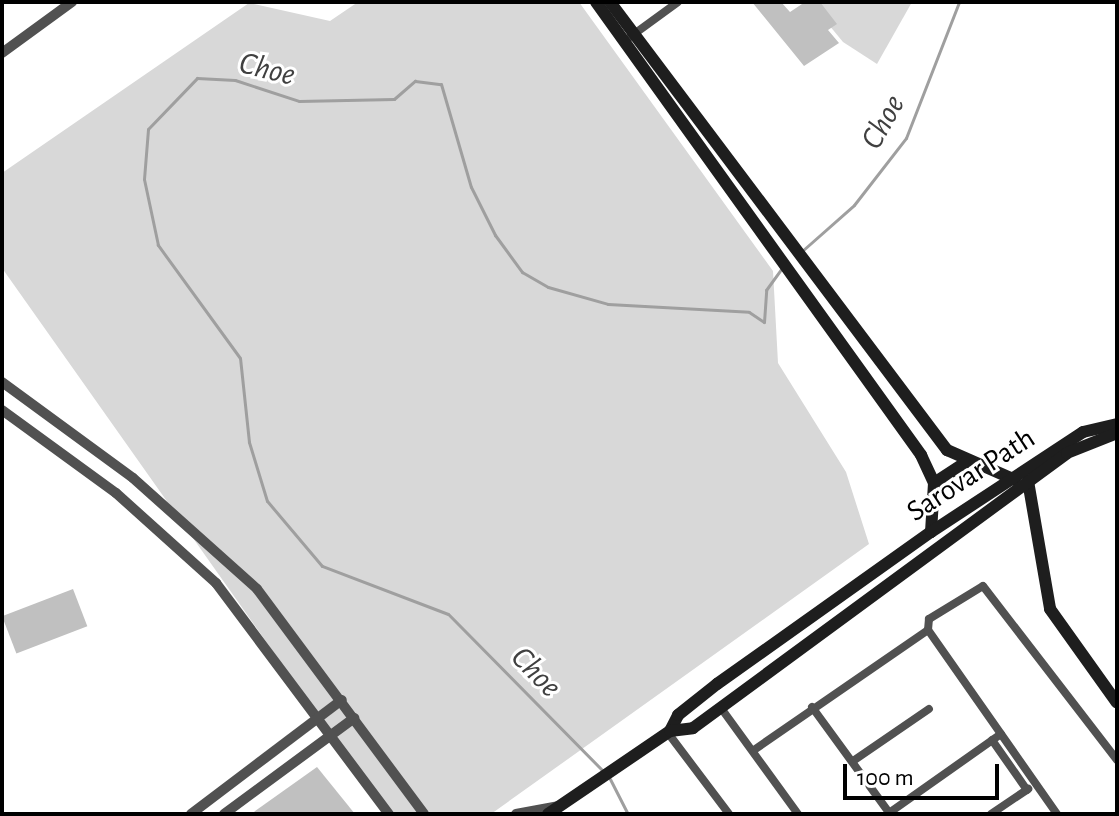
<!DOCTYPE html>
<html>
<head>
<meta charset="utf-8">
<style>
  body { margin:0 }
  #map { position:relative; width:1119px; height:816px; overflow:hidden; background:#fff; font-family:"Alegreya Sans",sans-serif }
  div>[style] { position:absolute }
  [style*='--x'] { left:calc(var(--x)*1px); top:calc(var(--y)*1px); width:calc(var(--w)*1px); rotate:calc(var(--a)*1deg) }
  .green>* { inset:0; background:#d8d8d8 }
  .stream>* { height:3px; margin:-1.5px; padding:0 1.5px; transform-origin:1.5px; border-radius:1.5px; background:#9f9f9f }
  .building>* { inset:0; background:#c0c0c0; transform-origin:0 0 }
  .minor>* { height:8px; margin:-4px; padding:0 4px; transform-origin:4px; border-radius:4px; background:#515151 }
  .tertiary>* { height:10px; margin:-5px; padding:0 5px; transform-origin:5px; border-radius:5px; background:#515151 }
  .secondary>* { height:12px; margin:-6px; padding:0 6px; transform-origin:6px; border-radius:6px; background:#1e1e1e }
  span { translate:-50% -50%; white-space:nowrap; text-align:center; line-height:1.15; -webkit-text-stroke:6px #fff; paint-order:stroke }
  .street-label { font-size:30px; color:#000 }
  .water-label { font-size:32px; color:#404040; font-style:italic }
  .frame { position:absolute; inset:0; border:4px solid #000; pointer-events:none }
  .scale { position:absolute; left:843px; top:764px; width:156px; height:36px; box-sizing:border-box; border:4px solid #000; border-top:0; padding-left:10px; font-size:24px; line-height:28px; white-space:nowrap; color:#000; -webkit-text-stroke:6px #fff; paint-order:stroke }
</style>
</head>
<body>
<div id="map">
  <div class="green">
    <div style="clip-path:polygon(358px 2px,579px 2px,773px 271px,778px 363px,846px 472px,869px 544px,491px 814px,388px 814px,2px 268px,2px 173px,249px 3px,330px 21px)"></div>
    <div style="clip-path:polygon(810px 2px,912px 2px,877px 64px,843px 42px)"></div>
  </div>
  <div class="stream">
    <div style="--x:802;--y:251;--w:69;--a:-41.5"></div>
    <div style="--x:854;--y:205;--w:85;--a:-52.2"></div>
    <div style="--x:906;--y:138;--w:146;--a:-68.7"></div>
    <div style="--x:605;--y:773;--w:223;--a:-134.6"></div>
    <div style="--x:448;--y:614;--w:135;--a:-159.1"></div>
    <div style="--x:322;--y:566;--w:85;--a:-130.2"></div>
    <div style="--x:267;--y:501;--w:62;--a:-107"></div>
    <div style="--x:249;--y:442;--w:84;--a:-96.1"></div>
    <div style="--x:240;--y:358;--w:140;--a:-126"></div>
    <div style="--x:158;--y:245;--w:67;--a:-102"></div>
    <div style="--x:144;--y:179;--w:50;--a:-85.4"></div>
    <div style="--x:148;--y:129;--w:71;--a:-46.1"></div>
    <div style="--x:197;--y:78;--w:38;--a:3"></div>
    <div style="--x:235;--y:80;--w:67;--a:18.2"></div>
    <div style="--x:299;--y:101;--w:95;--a:-1.2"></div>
    <div style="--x:394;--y:99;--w:28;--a:-41"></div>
    <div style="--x:415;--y:81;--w:26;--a:7"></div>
    <div style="--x:441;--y:84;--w:107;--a:73.8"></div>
    <div style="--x:471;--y:187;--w:54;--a:63.4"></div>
    <div style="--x:495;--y:235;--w:46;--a:53.9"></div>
    <div style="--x:522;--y:272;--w:30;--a:30"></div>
    <div style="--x:548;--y:287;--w:62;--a:15.8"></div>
    <div style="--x:608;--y:304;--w:141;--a:3.2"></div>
    <div style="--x:749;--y:312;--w:18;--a:34"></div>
    <div style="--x:764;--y:322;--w:32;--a:-86"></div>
    <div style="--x:766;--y:290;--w:26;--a:-54"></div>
    <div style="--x:610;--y:779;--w:39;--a:63"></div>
  </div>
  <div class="building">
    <div style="clip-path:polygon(752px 2px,781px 2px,790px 12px,805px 2px,820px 2px,837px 24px,828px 30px,839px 43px,804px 66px)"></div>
    <div style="left:73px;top:589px;width:40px;height:76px;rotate:69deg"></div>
    <div style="clip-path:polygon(317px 767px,355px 814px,251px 814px)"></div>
  </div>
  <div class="minor">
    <div style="--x:630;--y:37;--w:59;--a:-36.1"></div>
    <div style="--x:812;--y:707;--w:132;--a:53.9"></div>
    <div style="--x:721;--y:708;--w:131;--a:54"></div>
    <div style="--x:668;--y:733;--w:101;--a:53"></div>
    <div style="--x:992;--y:740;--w:61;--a:55"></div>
    <div style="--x:754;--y:750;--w:211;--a:-34.6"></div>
    <div style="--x:853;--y:761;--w:92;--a:-34.4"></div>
    <div style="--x:889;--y:813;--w:137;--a:-35.2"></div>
    <div style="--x:991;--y:814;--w:45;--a:-34"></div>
    <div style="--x:1057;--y:814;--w:225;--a:-125"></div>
    <div style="--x:928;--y:630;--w:11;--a:-85"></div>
    <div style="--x:929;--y:619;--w:63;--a:-31.4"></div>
    <div style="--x:983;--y:586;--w:220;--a:52.4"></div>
  </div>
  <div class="tertiary">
    <div style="--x:2;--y:53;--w:87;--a:-36.1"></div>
    <div style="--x:2;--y:382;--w:162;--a:36.2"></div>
    <div style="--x:133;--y:478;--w:166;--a:41.8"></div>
    <div style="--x:257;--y:589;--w:280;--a:53.4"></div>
    <div style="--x:2;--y:410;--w:141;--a:36.1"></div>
    <div style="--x:116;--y:493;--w:135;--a:42"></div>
    <div style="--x:216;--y:583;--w:289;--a:53.2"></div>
    <div style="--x:191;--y:814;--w:189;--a:-37.1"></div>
    <div style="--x:224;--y:814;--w:162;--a:-36.4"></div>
    <div style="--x:516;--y:814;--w:44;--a:-10.5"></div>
  </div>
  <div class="secondary">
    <div style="--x:596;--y:2;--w:558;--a:54.34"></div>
    <div style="--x:921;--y:455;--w:31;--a:65"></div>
    <div style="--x:934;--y:483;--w:49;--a:93.5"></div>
    <div style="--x:610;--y:2;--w:561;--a:53.05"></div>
    <div style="--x:947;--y:450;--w:74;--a:23.8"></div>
    <div style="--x:1028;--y:481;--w:130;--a:80.2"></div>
    <div style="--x:1050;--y:609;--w:115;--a:54.5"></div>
    <div style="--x:934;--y:483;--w:37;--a:-33"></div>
    <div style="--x:670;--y:731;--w:18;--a:-63"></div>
    <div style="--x:678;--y:715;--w:50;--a:-38.5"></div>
    <div style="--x:717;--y:684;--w:262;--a:-35.4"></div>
    <div style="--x:931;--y:532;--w:182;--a:-33.3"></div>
    <div style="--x:1083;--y:432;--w:35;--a:-13"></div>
    <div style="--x:548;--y:814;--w:148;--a:-34.2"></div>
    <div style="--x:670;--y:731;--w:23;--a:-7"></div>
    <div style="--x:693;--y:728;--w:464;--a:-36.3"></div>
    <div style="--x:1067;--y:453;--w:54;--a:-21.8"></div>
  </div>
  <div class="street-label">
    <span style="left:971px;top:475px;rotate:-33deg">Sarovar Path</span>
  </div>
  <div class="water-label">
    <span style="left:267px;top:69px;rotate:14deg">Choe</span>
    <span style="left:883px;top:122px;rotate:-61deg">Choe</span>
    <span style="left:536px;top:672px;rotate:46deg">Choe</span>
  </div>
  <div class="frame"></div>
  <div class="scale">100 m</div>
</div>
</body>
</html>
